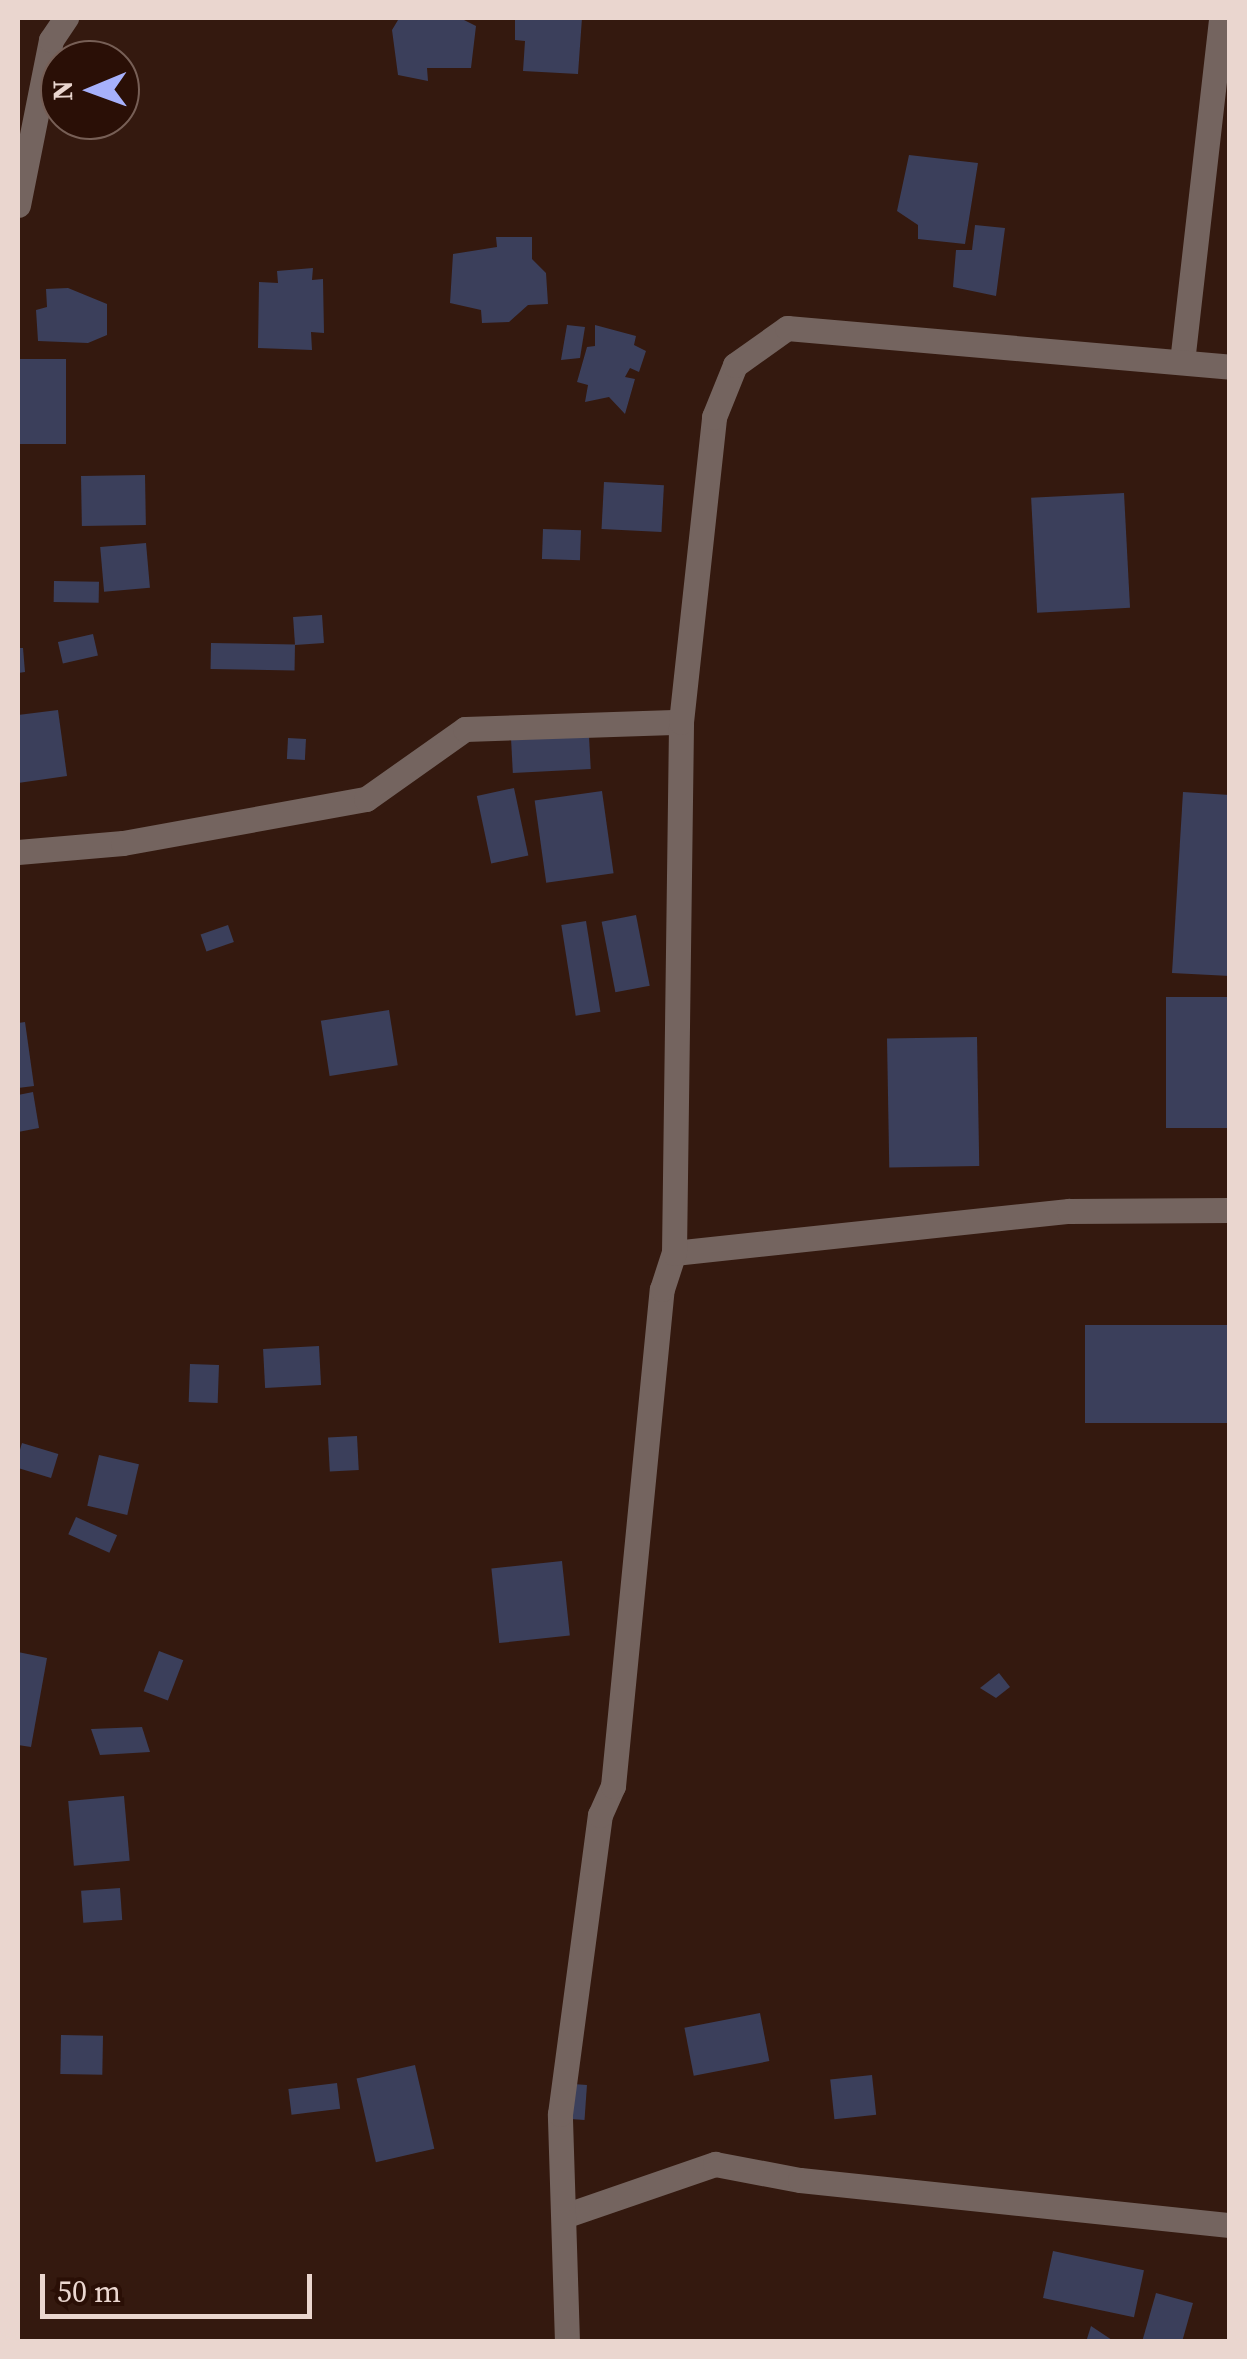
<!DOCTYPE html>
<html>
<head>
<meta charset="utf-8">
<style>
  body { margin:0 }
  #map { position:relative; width:1247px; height:2359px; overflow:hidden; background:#34190f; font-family:"Source Serif 4",serif }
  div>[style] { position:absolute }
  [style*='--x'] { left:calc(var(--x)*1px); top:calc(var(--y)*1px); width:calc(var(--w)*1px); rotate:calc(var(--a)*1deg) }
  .building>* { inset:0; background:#3b3f5b; transform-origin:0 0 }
  .minor>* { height:25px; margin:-12.5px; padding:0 12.5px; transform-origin:12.5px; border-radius:12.5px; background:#74645f }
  span { translate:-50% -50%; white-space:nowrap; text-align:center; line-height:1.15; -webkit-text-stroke:8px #2a0f06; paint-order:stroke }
  .frame { position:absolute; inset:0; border:20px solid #ead6cf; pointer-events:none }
  .north { position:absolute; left:40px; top:40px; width:100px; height:100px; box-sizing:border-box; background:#2a0f06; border:2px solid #775f56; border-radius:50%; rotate:269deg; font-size:28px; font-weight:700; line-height:40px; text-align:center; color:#ead6cf }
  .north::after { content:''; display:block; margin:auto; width:35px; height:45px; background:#a7b1fc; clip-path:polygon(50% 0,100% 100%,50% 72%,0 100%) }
  .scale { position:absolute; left:40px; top:2274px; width:272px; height:45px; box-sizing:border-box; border:5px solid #ead6cf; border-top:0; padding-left:12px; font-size:30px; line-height:35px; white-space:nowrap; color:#ead6cf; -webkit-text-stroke:8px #2a0f06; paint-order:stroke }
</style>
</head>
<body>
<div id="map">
  <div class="building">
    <div style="clip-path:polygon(434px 18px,460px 18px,476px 26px,471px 68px,427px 68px,428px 81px,398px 75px,392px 30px,398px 20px)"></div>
    <div style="clip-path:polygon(515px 18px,582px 18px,578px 74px,523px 71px,525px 41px,515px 40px)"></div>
    <div style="clip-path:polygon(909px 155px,978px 163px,965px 244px,918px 239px,918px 225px,897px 211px)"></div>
    <div style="clip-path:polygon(975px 225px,1005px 228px,996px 296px,953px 287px,956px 250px,972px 250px)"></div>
    <div style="clip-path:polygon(496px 237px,532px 237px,532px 259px,546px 273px,548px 304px,528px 305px,509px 322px,482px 323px,481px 310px,450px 303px,453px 254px,497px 247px)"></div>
    <div style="clip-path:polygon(313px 268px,312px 280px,323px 279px,324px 333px,311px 332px,312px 350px,258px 348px,259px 282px,278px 283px,277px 271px)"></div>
    <div style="clip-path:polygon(68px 288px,107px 304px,107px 335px,88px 343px,38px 341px,36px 310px,47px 307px,46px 289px)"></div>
    <div style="clip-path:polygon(567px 325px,585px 327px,580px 358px,561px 360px)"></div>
    <div style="clip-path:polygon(595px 325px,636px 336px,634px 345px,646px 351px,639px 372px,630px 368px,625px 377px,635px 379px,625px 414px,609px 397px,585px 402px,588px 385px,577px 382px,587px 347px,595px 346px)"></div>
    <div style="left:18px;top:359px;width:48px;height:85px"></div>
    <div style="left:145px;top:475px;width:50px;height:64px;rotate:89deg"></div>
    <div style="left:604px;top:482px;width:60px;height:47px;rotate:3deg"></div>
    <div style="left:1124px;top:493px;width:115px;height:93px;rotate:87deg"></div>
    <div style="left:543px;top:529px;width:38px;height:30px;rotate:2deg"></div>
    <div style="left:146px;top:543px;width:45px;height:46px;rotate:85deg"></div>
    <div style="left:54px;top:581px;width:45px;height:21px;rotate:1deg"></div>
    <div style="left:322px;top:615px;width:28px;height:29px;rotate:86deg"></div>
    <div style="left:93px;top:634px;width:22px;height:36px;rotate:77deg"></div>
    <div style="left:211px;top:643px;width:84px;height:26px;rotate:1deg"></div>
    <div style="clip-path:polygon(18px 648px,23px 648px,25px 672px,18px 673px)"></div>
    <div style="clip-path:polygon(58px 710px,67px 776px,18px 783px,18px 715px)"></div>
    <div style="left:589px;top:736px;width:33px;height:78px;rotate:87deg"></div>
    <div style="left:288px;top:738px;width:18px;height:21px;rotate:3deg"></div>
    <div style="left:514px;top:788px;width:69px;height:38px;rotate:78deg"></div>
    <div style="left:602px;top:791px;width:83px;height:68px;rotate:82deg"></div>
    <div style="clip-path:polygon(1183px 792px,1230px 795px,1230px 976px,1172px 973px)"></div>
    <div style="left:636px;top:915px;width:72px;height:35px;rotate:79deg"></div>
    <div style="left:586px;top:921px;width:92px;height:25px;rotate:81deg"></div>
    <div style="left:228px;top:925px;width:18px;height:29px;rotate:71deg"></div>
    <div style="left:1230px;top:997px;width:131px;height:64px;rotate:90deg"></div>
    <div style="left:389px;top:1010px;width:56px;height:69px;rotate:81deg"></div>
    <div style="clip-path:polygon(25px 1022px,34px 1086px,18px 1088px,18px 1023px)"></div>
    <div style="left:977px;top:1037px;width:129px;height:90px;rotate:89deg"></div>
    <div style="clip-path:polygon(33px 1092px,39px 1128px,18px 1132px,18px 1095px)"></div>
    <div style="left:1085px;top:1325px;width:145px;height:98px"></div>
    <div style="left:319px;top:1346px;width:39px;height:56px;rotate:87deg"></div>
    <div style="left:190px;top:1364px;width:29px;height:38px;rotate:2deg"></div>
    <div style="left:357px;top:1436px;width:34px;height:29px;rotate:87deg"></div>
    <div style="left:22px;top:1443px;width:38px;height:25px;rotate:17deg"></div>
    <div style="left:99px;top:1455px;width:41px;height:52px;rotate:13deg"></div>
    <div style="left:76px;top:1517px;width:45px;height:19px;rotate:24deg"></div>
    <div style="left:562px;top:1561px;width:75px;height:71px;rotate:84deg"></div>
    <div style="left:159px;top:1651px;width:26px;height:43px;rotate:21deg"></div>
    <div style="clip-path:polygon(18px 1652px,47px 1658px,31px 1747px,18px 1745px)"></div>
    <div style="clip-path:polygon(999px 1673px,1010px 1687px,996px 1698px,980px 1688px)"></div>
    <div style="clip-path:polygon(142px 1727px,150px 1752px,100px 1755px,91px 1729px)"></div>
    <div style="left:124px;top:1796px;width:65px;height:56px;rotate:85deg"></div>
    <div style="left:120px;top:1888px;width:32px;height:39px;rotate:86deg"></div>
    <div style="left:760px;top:2013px;width:49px;height:77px;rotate:79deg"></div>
    <div style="left:61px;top:2035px;width:42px;height:39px;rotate:1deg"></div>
    <div style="left:415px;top:2065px;width:86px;height:60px;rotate:77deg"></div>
    <div style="left:872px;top:2075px;width:40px;height:42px;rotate:84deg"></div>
    <div style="left:337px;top:2083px;width:26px;height:49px;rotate:83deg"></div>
    <div style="left:573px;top:2084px;width:14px;height:35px;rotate:4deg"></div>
    <div style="left:1053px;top:2251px;width:93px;height:48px;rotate:12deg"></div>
    <div style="clip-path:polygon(1156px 2293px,1193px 2303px,1182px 2342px,1142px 2342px)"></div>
    <div style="clip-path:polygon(1091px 2326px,1115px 2342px,1086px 2342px)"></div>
  </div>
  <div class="minor">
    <div style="--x:18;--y:205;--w:168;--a:-78.7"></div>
    <div style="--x:51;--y:40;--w:27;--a:-56"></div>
    <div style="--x:1182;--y:362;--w:346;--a:-83.5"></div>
    <div style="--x:18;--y:852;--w:105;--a:-4.9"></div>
    <div style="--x:123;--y:843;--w:247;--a:-10.3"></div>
    <div style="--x:366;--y:799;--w:121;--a:-35.3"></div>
    <div style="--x:465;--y:729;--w:216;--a:-1.9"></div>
    <div style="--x:674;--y:1253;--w:397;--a:-6.1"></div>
    <div style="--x:1069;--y:1211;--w:161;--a:-0.4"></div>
    <div style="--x:564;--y:2216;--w:160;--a:-19"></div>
    <div style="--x:715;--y:2164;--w:86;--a:10.7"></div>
    <div style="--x:800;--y:2180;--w:432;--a:6"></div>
    <div style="--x:567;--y:2342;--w:228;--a:-91.8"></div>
    <div style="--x:560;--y:2114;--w:302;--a:-82.4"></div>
    <div style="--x:600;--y:1815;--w:32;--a:-66"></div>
    <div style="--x:613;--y:1786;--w:499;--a:-84.4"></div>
    <div style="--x:662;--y:1289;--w:38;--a:-72"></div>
    <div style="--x:674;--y:1253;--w:531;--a:-89.24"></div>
    <div style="--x:681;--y:722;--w:307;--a:-83.8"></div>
    <div style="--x:714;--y:417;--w:56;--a:-68"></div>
    <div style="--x:735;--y:365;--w:64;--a:-35.4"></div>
    <div style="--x:787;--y:328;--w:445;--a:5"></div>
  </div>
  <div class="frame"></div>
  <div class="north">N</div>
  <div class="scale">50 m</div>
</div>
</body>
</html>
